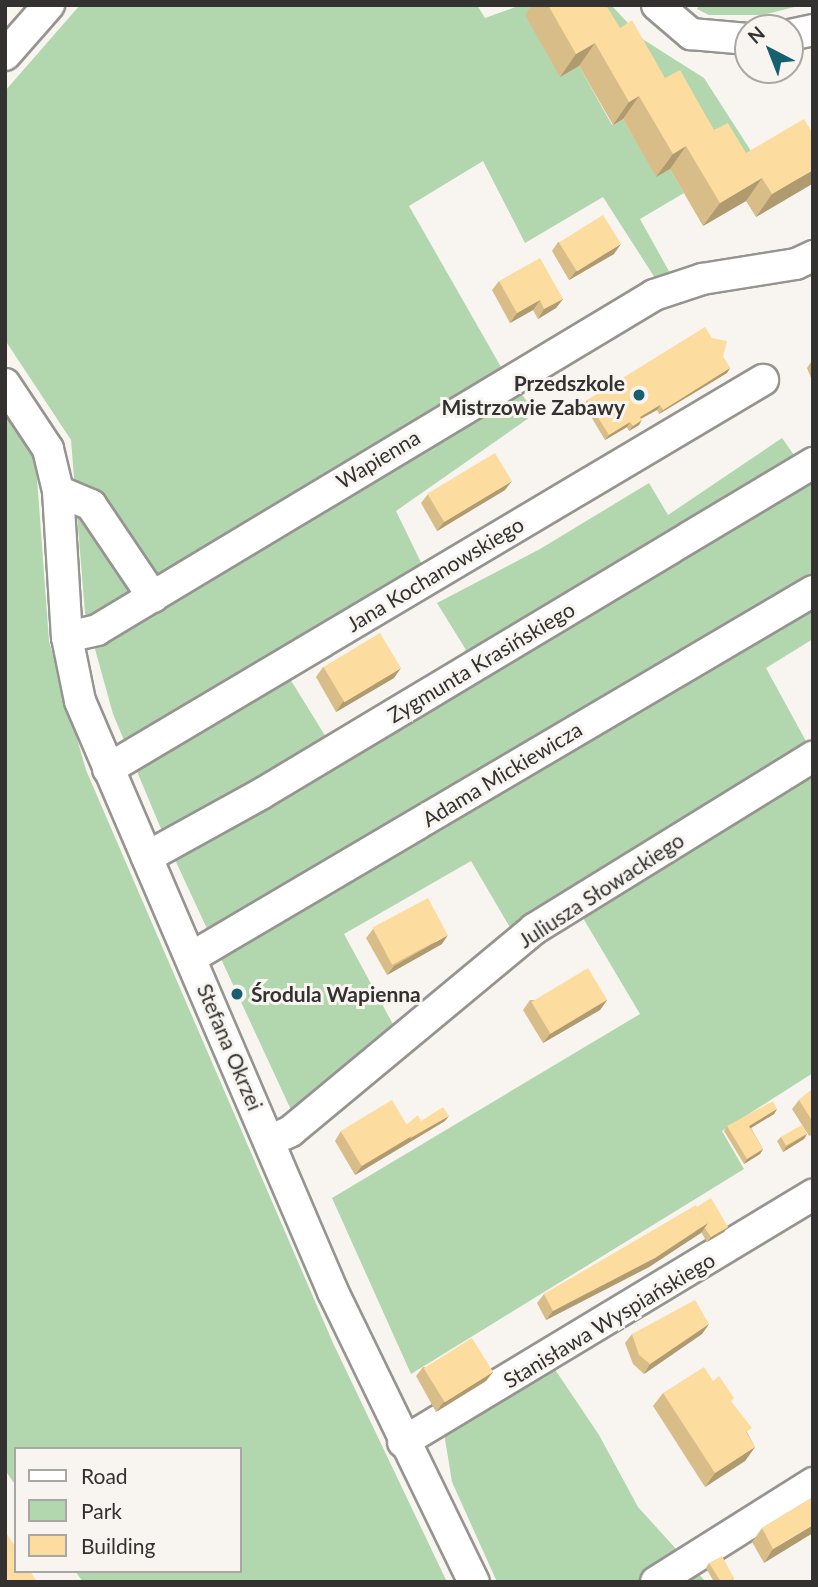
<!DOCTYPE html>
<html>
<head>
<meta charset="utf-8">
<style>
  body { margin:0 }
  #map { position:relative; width:818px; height:1587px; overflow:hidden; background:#f8f5f0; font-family:Lato,sans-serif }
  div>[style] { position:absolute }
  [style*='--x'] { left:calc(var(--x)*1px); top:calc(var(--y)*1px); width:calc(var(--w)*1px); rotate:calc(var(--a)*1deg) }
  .green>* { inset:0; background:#b2d6ae }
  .roads { filter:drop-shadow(2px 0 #969490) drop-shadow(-2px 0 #969490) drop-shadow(0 2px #969490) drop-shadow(0 -2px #969490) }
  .minor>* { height:30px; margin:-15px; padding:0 15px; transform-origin:15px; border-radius:15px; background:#fff }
  .wall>* { inset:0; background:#d9bd89 }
  .shaded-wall>* { inset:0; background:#b09a6f }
  .building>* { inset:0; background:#fcdc9f; transform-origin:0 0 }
  .dots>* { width:19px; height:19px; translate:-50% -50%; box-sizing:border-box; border:4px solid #f8f5f0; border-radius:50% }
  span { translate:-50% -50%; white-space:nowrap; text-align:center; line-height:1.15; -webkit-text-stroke:6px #f8f5f0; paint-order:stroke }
  .poi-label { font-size:21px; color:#333231; font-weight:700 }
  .right { translate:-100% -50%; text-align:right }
  .left { translate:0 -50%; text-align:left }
  .street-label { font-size:21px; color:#333231 }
  .frame { position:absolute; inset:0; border:7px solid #333231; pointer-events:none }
  .legend { position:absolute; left:14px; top:1447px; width:228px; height:126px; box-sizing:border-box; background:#f8f5f0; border:2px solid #a9a7a4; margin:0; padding:9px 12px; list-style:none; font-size:21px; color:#333231 }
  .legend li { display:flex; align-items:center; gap:14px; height:35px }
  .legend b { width:35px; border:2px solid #a9a7a4 }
  .north { position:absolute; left:734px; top:14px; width:70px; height:70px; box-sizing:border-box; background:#f8f5f0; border:2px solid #a9a7a4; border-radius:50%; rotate:318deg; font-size:19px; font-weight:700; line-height:28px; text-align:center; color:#333231 }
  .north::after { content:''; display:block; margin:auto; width:24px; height:32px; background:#186070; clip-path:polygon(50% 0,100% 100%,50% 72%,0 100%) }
</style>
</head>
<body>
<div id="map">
  <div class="green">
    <div style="clip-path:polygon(80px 5px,477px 5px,485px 18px,521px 5px,542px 5px,561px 76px,579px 66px,612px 125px,623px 119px,656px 176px,670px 169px,684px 193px,640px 219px,670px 273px,655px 278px,603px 197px,525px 243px,483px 161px,409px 206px,501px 367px,536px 413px,396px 511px,431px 583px,287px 674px,329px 742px,429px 683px,466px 650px,437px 603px,540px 549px,649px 483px,668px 515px,782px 438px,813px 482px,813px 639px,766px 668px,813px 754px,813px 1073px,722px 1131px,744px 1169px,411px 1374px,332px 1198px,640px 1014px,583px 918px,525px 953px,471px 861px,344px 934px,407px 1050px,305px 1140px,164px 836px,113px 714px,85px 613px,71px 440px,5px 340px,5px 91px)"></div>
    <div style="clip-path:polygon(577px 5px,611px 5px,644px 40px,704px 78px,751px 151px,729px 176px)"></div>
    <div style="clip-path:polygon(699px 5px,802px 5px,763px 15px,709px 15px,697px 9px)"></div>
    <div style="clip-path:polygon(5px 408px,35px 451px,49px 641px,86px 770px,333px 1343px,447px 1582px,83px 1582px,75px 1571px,240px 1571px,240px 1449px,16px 1449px,16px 1486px,5px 1470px)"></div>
    <div style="clip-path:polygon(554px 1368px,599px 1435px,638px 1507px,706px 1582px,497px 1582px,452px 1482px,444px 1433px)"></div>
  </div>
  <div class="roads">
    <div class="minor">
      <div style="--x:657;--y:5;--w:45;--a:40.5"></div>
      <div style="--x:691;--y:34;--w:57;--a:5"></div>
      <div style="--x:790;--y:35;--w:24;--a:-12"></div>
      <div style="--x:5;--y:55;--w:67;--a:-48.7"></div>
      <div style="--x:5;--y:384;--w:78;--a:56.5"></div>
      <div style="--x:48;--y:449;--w:43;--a:76.6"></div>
      <div style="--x:58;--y:491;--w:146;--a:86.5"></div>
      <div style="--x:67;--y:637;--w:65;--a:78.5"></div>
      <div style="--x:80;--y:701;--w:643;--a:66.82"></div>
      <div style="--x:333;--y:1292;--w:322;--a:64.1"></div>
      <div style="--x:58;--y:491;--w:36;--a:23"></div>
      <div style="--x:91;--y:505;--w:111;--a:56"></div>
      <div style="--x:67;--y:637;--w:31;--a:-13"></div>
      <div style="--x:97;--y:630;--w:650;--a:-31.02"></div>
      <div style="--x:654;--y:295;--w:51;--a:-18.4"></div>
      <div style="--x:702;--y:279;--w:95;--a:-9.1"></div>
      <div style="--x:796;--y:264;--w:19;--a:-25"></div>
      <div style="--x:108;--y:769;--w:762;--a:-30.71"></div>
      <div style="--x:147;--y:857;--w:130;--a:-28.9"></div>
      <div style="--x:261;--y:794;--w:644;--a:-30.95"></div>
      <div style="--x:192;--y:957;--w:721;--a:-30.51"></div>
      <div style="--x:269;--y:1141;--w:24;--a:-24"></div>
      <div style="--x:291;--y:1131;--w:316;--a:-39.7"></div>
      <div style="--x:534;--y:929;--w:328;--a:-31.7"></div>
      <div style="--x:403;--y:1442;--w:479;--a:-31.1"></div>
      <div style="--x:656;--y:1582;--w:186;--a:-32.2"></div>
    </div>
  </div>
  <div class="wall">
    <div style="clip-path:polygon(532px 5px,606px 5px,620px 28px,714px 130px,746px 153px,812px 184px,756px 217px,746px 201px,703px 226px,670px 169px,656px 177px,623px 119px,613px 125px,579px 66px,560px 77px,525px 15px)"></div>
    <div style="clip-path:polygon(558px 242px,614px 254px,569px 280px,552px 251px)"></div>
    <div style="clip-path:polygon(499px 281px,563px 299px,556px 308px,538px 319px,533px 310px,510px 323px,492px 290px)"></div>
    <div style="clip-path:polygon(723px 357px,730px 368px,727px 373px,659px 414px,657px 410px,641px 419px,639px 425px,629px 431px,627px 427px,605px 440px,584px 405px,587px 400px)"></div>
    <div style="clip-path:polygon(813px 359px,813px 383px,807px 368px)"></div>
    <div style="clip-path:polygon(505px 490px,437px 531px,421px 503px,428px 494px)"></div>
    <div style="clip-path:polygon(323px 667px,394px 678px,336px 712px,316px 677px)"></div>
    <div style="clip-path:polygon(373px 929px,442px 944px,387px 975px,366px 938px)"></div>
    <div style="clip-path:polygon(530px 1000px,607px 1000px,600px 1010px,543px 1043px,523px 1010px)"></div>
    <div style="clip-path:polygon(813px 1089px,813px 1134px,809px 1136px,792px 1109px,799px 1100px)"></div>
    <div style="clip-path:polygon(777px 1109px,774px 1114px,751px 1128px,763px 1149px,760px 1154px,744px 1164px,724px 1131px,727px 1126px)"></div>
    <div style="clip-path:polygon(421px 1121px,445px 1121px,355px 1175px,335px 1141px,341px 1131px,406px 1125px)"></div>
    <div style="clip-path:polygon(807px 1134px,804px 1139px,783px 1152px,777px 1141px,781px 1137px)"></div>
    <div style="clip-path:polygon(697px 1207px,728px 1227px,724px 1232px,707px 1242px,701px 1232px,649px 1267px,546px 1320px,537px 1303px,544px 1294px)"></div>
    <div style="clip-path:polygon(709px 1324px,702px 1334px,644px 1374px,633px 1364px,625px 1343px,632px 1334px)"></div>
    <div style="clip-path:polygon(423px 1367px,493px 1372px,486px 1381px,436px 1412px,416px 1376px)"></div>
    <div style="clip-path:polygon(713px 1381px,731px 1402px,755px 1447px,745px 1461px,705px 1487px,653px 1406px,663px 1393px)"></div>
    <div style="clip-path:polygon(813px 1497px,764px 1563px,752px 1542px,762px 1528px)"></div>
    <div style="clip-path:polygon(709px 1563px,734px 1578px,731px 1582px,714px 1582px,706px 1568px)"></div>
  </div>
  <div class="shaded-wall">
    <div style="clip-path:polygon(595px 43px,579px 66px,560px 77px,576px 54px)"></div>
    <div style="clip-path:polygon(639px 96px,623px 119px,613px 125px,629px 102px)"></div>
    <div style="clip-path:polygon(686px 146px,670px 169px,656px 177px,673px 154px)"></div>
    <div style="clip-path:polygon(813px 170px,812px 184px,756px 217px,772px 194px)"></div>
    <div style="clip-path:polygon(762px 178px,746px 201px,703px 226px,720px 203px)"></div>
    <div style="clip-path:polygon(621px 244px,614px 254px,569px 280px,576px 271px)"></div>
    <div style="clip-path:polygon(563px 299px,556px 308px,538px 319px,544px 309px)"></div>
    <div style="clip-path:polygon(540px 300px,533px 310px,510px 323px,517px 313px)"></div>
    <div style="clip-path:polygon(730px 368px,727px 373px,659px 414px,663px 410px)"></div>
    <div style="clip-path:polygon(660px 405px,657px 410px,636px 421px,640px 417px)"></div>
    <div style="clip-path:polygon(642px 420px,639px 425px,629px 431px,633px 426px)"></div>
    <div style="clip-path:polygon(630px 422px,627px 427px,605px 440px,609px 435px)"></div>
    <div style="clip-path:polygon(512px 481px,505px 490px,437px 531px,444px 522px)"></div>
    <div style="clip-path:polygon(401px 668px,394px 678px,336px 712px,343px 702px)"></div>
    <div style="clip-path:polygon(448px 935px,442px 944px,387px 975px,394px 966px)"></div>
    <div style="clip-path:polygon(607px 1000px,600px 1010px,543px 1043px,550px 1034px)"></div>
    <div style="clip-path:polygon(777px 1109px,774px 1114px,746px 1131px,749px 1126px)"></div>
    <div style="clip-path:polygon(449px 1116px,445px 1121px,355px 1175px,362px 1166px,413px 1135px)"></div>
    <div style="clip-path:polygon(807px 1134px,804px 1139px,783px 1152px,786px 1147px)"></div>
    <div style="clip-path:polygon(763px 1149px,760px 1154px,744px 1164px,747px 1159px)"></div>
    <div style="clip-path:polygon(708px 1223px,701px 1233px,649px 1267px,546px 1320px,553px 1311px)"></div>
    <div style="clip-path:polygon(728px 1227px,724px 1232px,707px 1242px,711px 1237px)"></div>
    <div style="clip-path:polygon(709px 1324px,702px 1334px,644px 1374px,650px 1364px)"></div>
    <div style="clip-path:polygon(493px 1372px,486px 1381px,436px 1412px,443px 1403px)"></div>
    <div style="clip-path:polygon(755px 1447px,745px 1461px,705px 1487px,715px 1473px)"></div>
    <div style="clip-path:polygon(813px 1525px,813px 1533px,764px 1563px,773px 1549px)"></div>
  </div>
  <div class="building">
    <div style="clip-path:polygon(548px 5px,606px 5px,620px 28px,632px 20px,665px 78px,680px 70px,714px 130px,728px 123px,746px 153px,804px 119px,813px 134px,813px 170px,772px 194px,762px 178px,720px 203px,686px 146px,673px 154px,639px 96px,629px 102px,595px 43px,576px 54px)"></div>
    <div style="left:603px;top:215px;width:34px;height:52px;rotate:58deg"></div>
    <div style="clip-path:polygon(540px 258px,563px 299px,544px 309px,540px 300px,517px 313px,499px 281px)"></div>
    <div style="clip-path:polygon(705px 327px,712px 338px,727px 341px,723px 357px,730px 368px,663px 410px,660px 405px,640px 417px,642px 420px,633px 426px,630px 422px,609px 435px,587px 400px)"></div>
    <div style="left:495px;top:453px;width:33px;height:79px;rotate:59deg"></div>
    <div style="left:380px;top:633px;width:41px;height:66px;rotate:59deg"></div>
    <div style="left:428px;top:898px;width:42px;height:63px;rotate:62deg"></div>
    <div style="left:588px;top:968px;width:37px;height:66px;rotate:59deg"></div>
    <div style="clip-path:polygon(813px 1089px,813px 1122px,799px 1100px)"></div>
    <div style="left:392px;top:1100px;width:41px;height:60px;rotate:59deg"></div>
    <div style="clip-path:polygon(773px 1101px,777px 1109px,749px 1126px,763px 1149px,747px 1159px,727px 1126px)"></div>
    <div style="clip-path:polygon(443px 1107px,449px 1116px,409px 1139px,413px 1135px,406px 1125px,418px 1115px,421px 1121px)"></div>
    <div style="left:802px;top:1125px;width:10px;height:24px;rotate:61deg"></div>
    <div style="clip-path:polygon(711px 1198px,728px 1227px,711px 1237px,705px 1228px,708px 1223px,697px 1207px)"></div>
    <div style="clip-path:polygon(696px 1205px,708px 1223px,655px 1258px,553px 1311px,544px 1294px)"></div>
    <div style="clip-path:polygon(695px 1300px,709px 1324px,650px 1364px,639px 1355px,632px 1334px)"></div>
    <div style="left:472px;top:1338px;width:40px;height:57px;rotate:58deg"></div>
    <div style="clip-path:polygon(704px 1367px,713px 1381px,719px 1376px,734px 1398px,731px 1401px,752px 1428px,746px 1432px,755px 1447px,715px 1473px,663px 1393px)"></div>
    <div style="clip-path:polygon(813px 1497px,813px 1525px,773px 1549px,762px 1528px)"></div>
    <div style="clip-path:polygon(5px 1531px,16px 1548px,16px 1571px,30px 1571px,37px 1582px,5px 1582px)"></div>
    <div style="clip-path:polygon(722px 1556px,734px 1578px,728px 1582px,721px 1582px,709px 1563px)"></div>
  </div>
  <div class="dots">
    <div style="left:639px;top:395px;background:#186070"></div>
    <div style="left:237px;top:994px;background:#186070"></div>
  </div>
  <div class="poi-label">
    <span class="right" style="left:625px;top:395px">Przedszkole<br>Mistrzowie Zabawy</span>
    <span class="left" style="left:251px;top:994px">Środula Wapienna</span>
  </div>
  <div class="street-label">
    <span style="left:378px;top:459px;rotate:-31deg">Wapienna</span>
    <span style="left:435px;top:574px;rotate:-31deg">Jana Kochanowskiego</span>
    <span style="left:481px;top:662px;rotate:-31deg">Zygmunta Krasińskiego</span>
    <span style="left:502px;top:774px;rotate:-31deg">Adama Mickiewicza</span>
    <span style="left:601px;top:890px;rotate:-33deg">Juliusza Słowackiego</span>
    <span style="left:230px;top:1047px;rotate:67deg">Stefana Okrzei</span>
    <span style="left:609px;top:1320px;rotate:-31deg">Stanisława Wyspiańskiego</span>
  </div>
  <div class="frame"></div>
  <ul class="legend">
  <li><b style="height:9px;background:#fff"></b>Road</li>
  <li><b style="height:19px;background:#b2d6ae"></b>Park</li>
  <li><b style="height:19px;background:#fcdc9f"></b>Building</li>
  </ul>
  <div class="north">N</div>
</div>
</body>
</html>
